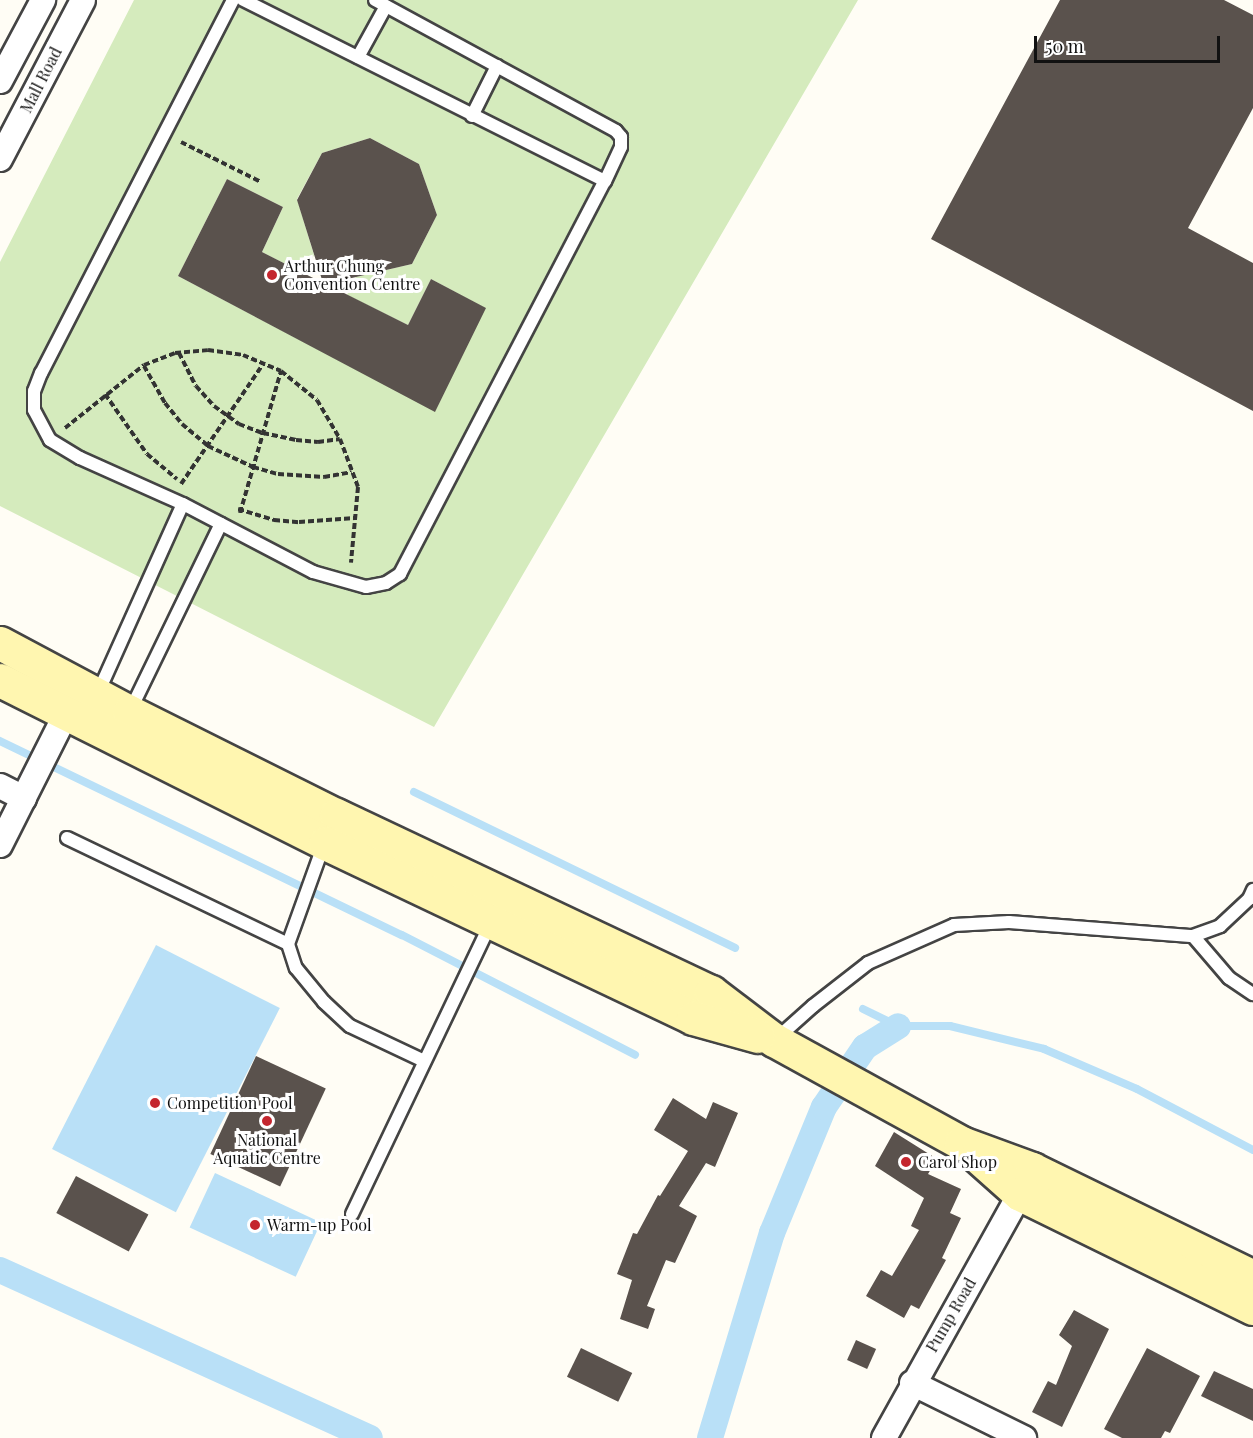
<!DOCTYPE html>
<html>
<head>
<meta charset="utf-8">
<style>
  body { margin:0 }
  #map { position:relative; width:1253px; height:1438px; overflow:hidden; background:#fffdf5; font-family:"Playfair Display",serif }
  div>[style] { position:absolute }
  [style*='--x'] { left:calc(var(--x)*1px); top:calc(var(--y)*1px); width:calc(var(--w)*1px); rotate:calc(var(--a)*1deg) }
  .green>* { inset:0; background:#d5ebbd }
  .water>* { inset:0; background:#b9e0f7; transform-origin:0 0 }
  .stream>* { height:8px; margin:-4px; padding:0 4px; transform-origin:4px; border-radius:4px; background:#b9e0f7 }
  .canal>* { height:26px; margin:-13px; padding:0 13px; transform-origin:13px; border-radius:13px; background:#b9e0f7 }
  .building>* { inset:0; background:#5a524d; transform-origin:0 0 }
  .path>* { height:4px; margin-top:-2px; transform-origin:0; background:repeating-linear-gradient(90deg,#333 0 6px,transparent 0 9px) }
  .roads { filter:drop-shadow(2px 0 #444) drop-shadow(-2px 0 #444) drop-shadow(0 2px #444) drop-shadow(0 -2px #444) }
  .lane>* { height:12px; margin:-6px; padding:0 6px; transform-origin:6px; border-radius:6px; background:#fff }
  .street>* { height:24px; margin:-12px; padding:0 12px; transform-origin:12px; border-radius:12px; background:#fff }
  .secondary>* { height:33px; margin:-16.5px; padding:0 16.5px; transform-origin:16.5px; border-radius:16.5px; background:#fff6b0 }
  .dots>* { width:16px; height:16px; translate:-50% -50%; box-sizing:border-box; border:3px solid #fff; border-radius:50% }
  span { translate:-50% -50%; white-space:nowrap; text-align:center; line-height:1.15; -webkit-text-stroke:6px #fff; paint-order:stroke }
  .street-label { font-size:16px; color:#111 }
  .poi-label { font-size:16px; color:#111 }
  .left { translate:0 -50%; text-align:left }
  .scale { position:absolute; left:1034px; top:36px; width:186px; height:27px; box-sizing:border-box; border:3px solid #111; border-top:0; padding-left:8px; font-size:18px; line-height:21px; white-space:nowrap; color:#111; -webkit-text-stroke:4px #fff; paint-order:stroke }
</style>
</head>
<body>
<div id="map">
  <div class="green">
    <div style="clip-path:polygon(evenodd,134px 0,858px 0,434px 727px,0 506px,0 262px,134px 0,370px 138px,419px 164px,437px 215px,412px 264px,356px 277px,347px 295px,408px 325px,431px 279px,485px 308px,435px 411px,178px 276px,227px 179px,283px 207px,262px 252px,305px 274px,314px 255px,297px 199px,322px 153px,370px 138px)"></div>
  </div>
  <div class="water">
    <div style="left:156px;top:945px;width:139px;height:229px;rotate:27deg"></div>
    <div style="left:215px;top:1173px;width:117px;height:60px;rotate:25deg"></div>
  </div>
  <div class="stream">
    <div style="--x:0;--y:741;--w:446;--a:25.8"></div>
    <div style="--x:402;--y:935;--w:262;--a:27.2"></div>
    <div style="--x:414;--y:792;--w:357;--a:25.9"></div>
    <div style="--x:863;--y:1009;--w:39;--a:26"></div>
    <div style="--x:898;--y:1026;--w:52;--a:0"></div>
    <div style="--x:950;--y:1026;--w:97;--a:13.7"></div>
    <div style="--x:1044;--y:1049;--w:101;--a:23.3"></div>
    <div style="--x:1137;--y:1089;--w:131;--a:27.7"></div>
  </div>
  <div class="canal">
    <div style="--x:0;--y:1270;--w:406;--a:24.4"></div>
    <div style="--x:710;--y:1438;--w:214;--a:-73.2"></div>
    <div style="--x:772;--y:1233;--w:136;--a:-67.6"></div>
    <div style="--x:824;--y:1107;--w:73;--a:-55.7"></div>
    <div style="--x:865;--y:1047;--w:39;--a:-32"></div>
  </div>
  <div class="building">
    <div style="clip-path:polygon(1060px 0,1224px 0,1253px 15px,1253px 108px,1188px 228px,1253px 263px,1253px 411px,931px 239px)"></div>
    <div style="clip-path:polygon(370px 138px,419px 164px,437px 215px,412px 264px,326px 284px,408px 325px,431px 279px,486px 308px,435px 412px,178px 276px,227px 179px,283px 207px,262px 252px,323px 283px,297px 200px,322px 153px)"></div>
    <div style="left:256px;top:1056px;width:77px;height:108px;rotate:25deg"></div>
    <div style="clip-path:polygon(673px 1098px,706px 1119px,713px 1102px,738px 1113px,715px 1167px,706px 1163px,679px 1206px,697px 1216px,675px 1263px,666px 1260px,647px 1306px,655px 1309px,648px 1329px,620px 1319px,632px 1280px,617px 1274px,633px 1233px,637px 1234px,658px 1195px,660px 1196px,688px 1151px,654px 1130px)"></div>
    <div style="clip-path:polygon(894px 1132px,937px 1159px,928px 1174px,961px 1189px,950px 1213px,961px 1218px,942px 1258px,946px 1260px,919px 1309px,911px 1305px,904px 1318px,866px 1296px,881px 1270px,892px 1276px,919px 1230px,911px 1226px,924px 1198px,875px 1166px)"></div>
    <div style="left:76px;top:1176px;width:82px;height:42px;rotate:28deg"></div>
    <div style="clip-path:polygon(1074px 1310px,1109px 1329px,1062px 1427px,1032px 1412px,1048px 1381px,1056px 1385px,1072px 1346px,1059px 1335px)"></div>
    <div style="left:856px;top:1340px;width:22px;height:22px;rotate:24deg"></div>
    <div style="left:581px;top:1348px;width:57px;height:32px;rotate:26deg"></div>
    <div style="clip-path:polygon(1147px 1348px,1200px 1376px,1170px 1433px,1165px 1431px,1161px 1438px,1122px 1438px,1104px 1429px)"></div>
    <div style="clip-path:polygon(1214px 1371px,1253px 1389px,1253px 1421px,1201px 1396px)"></div>
  </div>
  <div class="path">
    <div style="--x:181;--y:142;--w:89;--a:26.6"></div>
    <div style="--x:179;--y:353;--w:37;--a:63"></div>
    <div style="--x:196;--y:386;--w:27;--a:48"></div>
    <div style="--x:214;--y:406;--w:31;--a:36"></div>
    <div style="--x:239;--y:424;--w:26;--a:21"></div>
    <div style="--x:263;--y:433;--w:34;--a:12"></div>
    <div style="--x:296;--y:440;--w:22;--a:5"></div>
    <div style="--x:318;--y:442;--w:22;--a:-8"></div>
    <div style="--x:144;--y:366;--w:43;--a:60.4"></div>
    <div style="--x:165;--y:403;--w:27;--a:51"></div>
    <div style="--x:182;--y:424;--w:34;--a:40"></div>
    <div style="--x:208;--y:446;--w:50;--a:25"></div>
    <div style="--x:253;--y:467;--w:26;--a:16"></div>
    <div style="--x:278;--y:474;--w:46;--a:3.7"></div>
    <div style="--x:324;--y:477;--w:28;--a:-10"></div>
    <div style="--x:105;--y:394;--w:73;--a:55"></div>
    <div style="--x:147;--y:454;--w:39;--a:40"></div>
    <div style="--x:65;--y:428;--w:101;--a:-38.6"></div>
    <div style="--x:144;--y:365;--w:33;--a:-21"></div>
    <div style="--x:175;--y:353;--w:33;--a:-5"></div>
    <div style="--x:208;--y:350;--w:35;--a:8"></div>
    <div style="--x:243;--y:355;--w:41;--a:22.8"></div>
    <div style="--x:281;--y:371;--w:46;--a:38.9"></div>
    <div style="--x:317;--y:400;--w:45;--a:59.5"></div>
    <div style="--x:340;--y:439;--w:51;--a:69.4"></div>
    <div style="--x:358;--y:487;--w:76;--a:95.3"></div>
    <div style="--x:181;--y:484;--w:147;--a:-55.6"></div>
    <div style="--x:238;--y:509;--w:38;--a:17"></div>
    <div style="--x:274;--y:520;--w:25;--a:5"></div>
    <div style="--x:299;--y:522;--w:56;--a:-4.1"></div>
    <div style="--x:240;--y:513;--w:148;--a:-73.9"></div>
  </div>
  <div class="roads">
    <div class="lane">
      <div style="--x:233;--y:0;--w:420;--a:117.2"></div>
      <div style="--x:41;--y:373;--w:19;--a:111"></div>
      <div style="--x:34;--y:391;--w:19;--a:90"></div>
      <div style="--x:34;--y:410;--w:34;--a:62"></div>
      <div style="--x:50;--y:440;--w:35;--a:31"></div>
      <div style="--x:80;--y:458;--w:113;--a:24.1"></div>
      <div style="--x:183;--y:504;--w:147;--a:27.6"></div>
      <div style="--x:313;--y:572;--w:55;--a:15.8"></div>
      <div style="--x:366;--y:587;--w:20;--a:-11"></div>
      <div style="--x:386;--y:583;--w:17;--a:-33"></div>
      <div style="--x:400;--y:574;--w:443;--a:-62.5"></div>
      <div style="--x:605;--y:181;--w:405;--a:-153.4"></div>
      <div style="--x:375;--y:0;--w:274;--a:28.5"></div>
      <div style="--x:616;--y:131;--w:8;--a:50"></div>
      <div style="--x:621;--y:137;--w:10;--a:90"></div>
      <div style="--x:621;--y:147;--w:38;--a:115"></div>
      <div style="--x:358;--y:57;--w:58;--a:-61.2"></div>
      <div style="--x:472;--y:116;--w:56;--a:-63.4"></div>
      <div style="--x:97;--y:695;--w:209;--a:-65.8"></div>
      <div style="--x:130;--y:711;--w:208;--a:-64.1"></div>
      <div style="--x:67;--y:838;--w:245;--a:25.6"></div>
      <div style="--x:324;--y:844;--w:106;--a:109.8"></div>
      <div style="--x:288;--y:944;--w:25;--a:72"></div>
      <div style="--x:296;--y:968;--w:44;--a:50.5"></div>
      <div style="--x:324;--y:1002;--w:35;--a:43"></div>
      <div style="--x:350;--y:1026;--w:82;--a:25.3"></div>
      <div style="--x:1193;--y:936;--w:55;--a:49.4"></div>
      <div style="--x:1229;--y:978;--w:29;--a:34"></div>
      <div style="--x:775;--y:1040;--w:51;--a:-41.8"></div>
      <div style="--x:813;--y:1006;--w:70;--a:-38"></div>
      <div style="--x:868;--y:963;--w:94;--a:-23.8"></div>
      <div style="--x:954;--y:925;--w:55;--a:-3.1"></div>
      <div style="--x:1009;--y:922;--w:185;--a:4.4"></div>
      <div style="--x:1193;--y:936;--w:29;--a:-20"></div>
      <div style="--x:1220;--y:926;--w:40;--a:-43"></div>
      <div style="--x:1249;--y:899;--w:10;--a:-66"></div>
      <div style="--x:352;--y:1214;--w:322;--a:-64.5"></div>
    </div>
    <div class="street">
      <div style="--x:0;--y:81;--w:92;--a:-62"></div>
      <div style="--x:0;--y:159;--w:179;--a:-62.4"></div>
      <div style="--x:0;--y:786;--w:27;--a:27"></div>
      <div style="--x:0;--y:845;--w:162;--a:-63.3"></div>
      <div style="--x:912;--y:1383;--w:125;--a:26.2"></div>
      <div style="--x:884;--y:1438;--w:279;--a:-60.9"></div>
    </div>
    <div class="secondary">
      <div style="--x:0;--y:643;--w:146;--a:28.1"></div>
      <div style="--x:129;--y:712;--w:231;--a:26.5"></div>
      <div style="--x:336;--y:815;--w:415;--a:25.3"></div>
      <div style="--x:711;--y:992;--w:79;--a:37.3"></div>
      <div style="--x:774;--y:1040;--w:213;--a:28.8"></div>
      <div style="--x:961;--y:1143;--w:76;--a:20.1"></div>
      <div style="--x:1032;--y:1169;--w:246;--a:26"></div>
      <div style="--x:0;--y:680;--w:364;--a:26.6"></div>
      <div style="--x:325;--y:843;--w:407;--a:25.4"></div>
      <div style="--x:693;--y:1018;--w:67;--a:15.5"></div>
      <div style="--x:977;--y:1156;--w:57;--a:41.5"></div>
      <div style="--x:1020;--y:1194;--w:259;--a:26.1"></div>
    </div>
  </div>
  <div class="dots">
    <div style="left:272px;top:275px;background:#c4262e"></div>
    <div style="left:155px;top:1103px;background:#c4262e"></div>
    <div style="left:267px;top:1121px;background:#c4262e"></div>
    <div style="left:906px;top:1162px;background:#c4262e"></div>
    <div style="left:255px;top:1225px;background:#c4262e"></div>
  </div>
  <div class="street-label">
    <span style="left:41px;top:80px;rotate:-63deg">Mall Road</span>
    <span style="left:951px;top:1315px;rotate:-60deg">Pump Road</span>
  </div>
  <div class="poi-label">
    <span class="left" style="left:284px;top:275px">Arthur Chung<br>Convention Centre</span>
    <span class="left" style="left:167px;top:1103px">Competition Pool</span>
    <span style="left:267px;top:1149px">National<br>Aquatic Centre</span>
    <span class="left" style="left:918px;top:1162px">Carol Shop</span>
    <span class="left" style="left:267px;top:1225px">Warm-up Pool</span>
  </div>
  <div class="scale">50 m</div>
</div>
</body>
</html>
